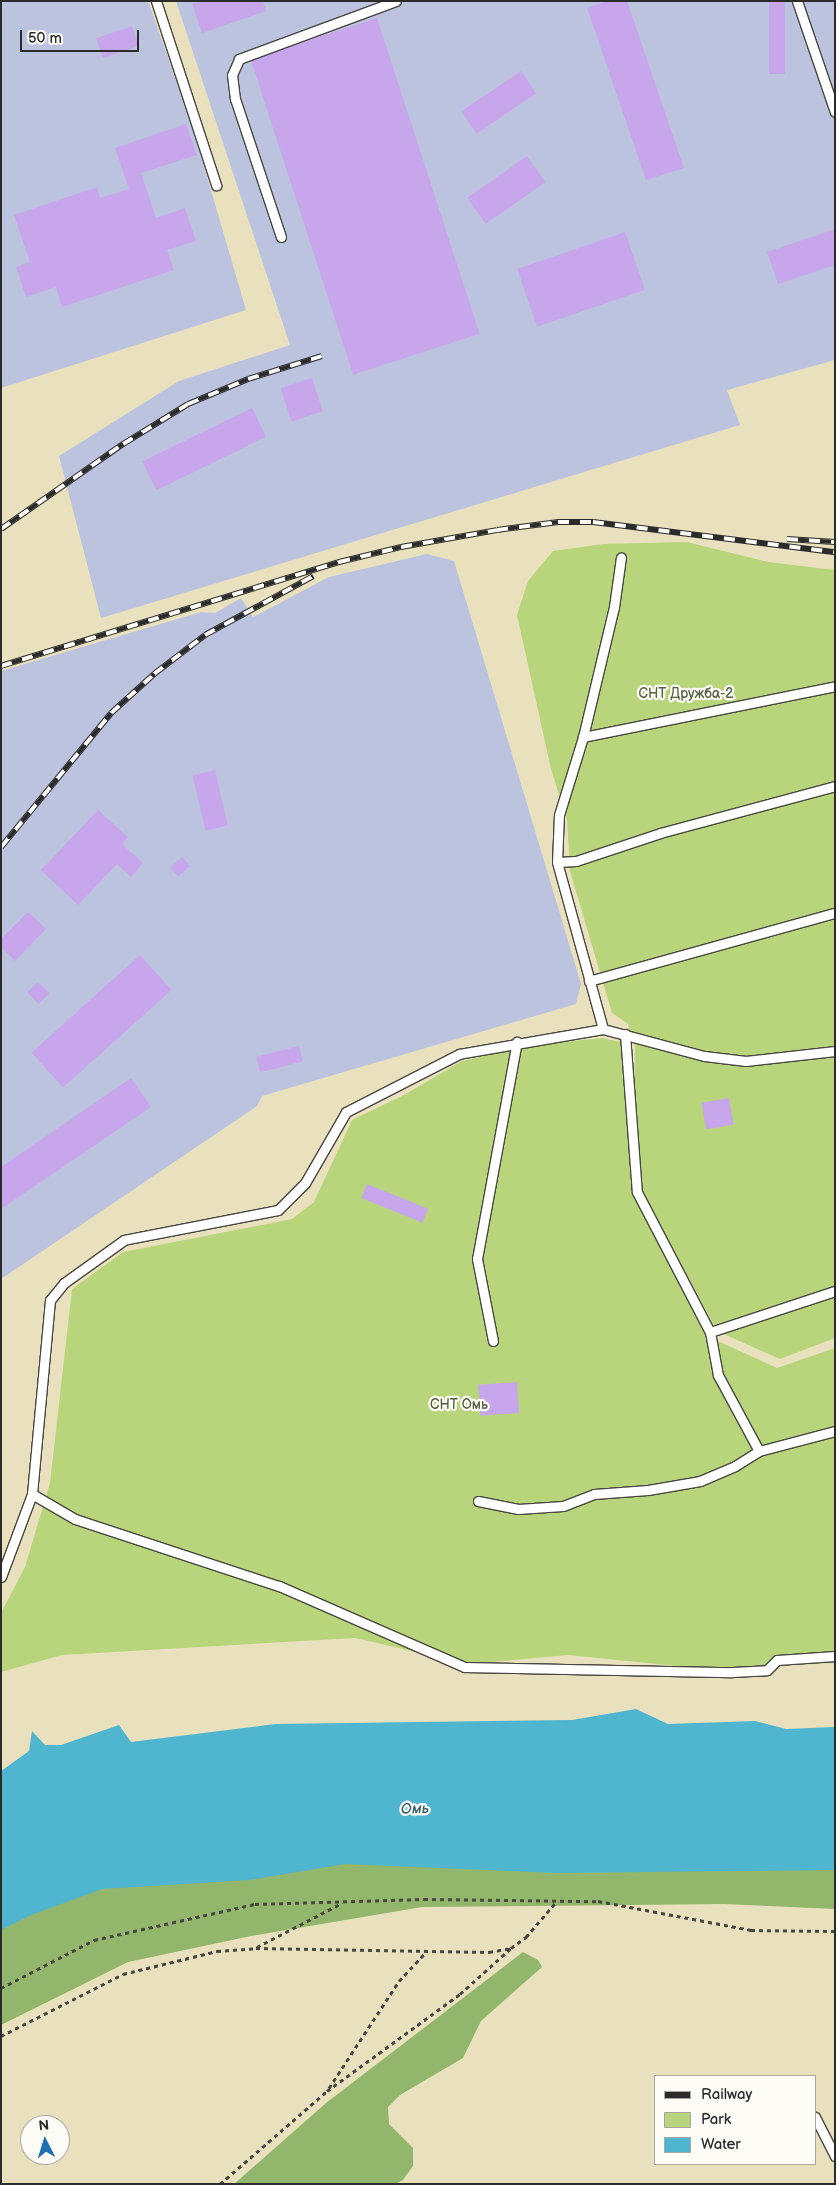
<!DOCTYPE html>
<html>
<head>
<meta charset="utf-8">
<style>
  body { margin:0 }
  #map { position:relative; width:836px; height:2185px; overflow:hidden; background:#e9e1bd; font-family:"Balsamiq Sans",sans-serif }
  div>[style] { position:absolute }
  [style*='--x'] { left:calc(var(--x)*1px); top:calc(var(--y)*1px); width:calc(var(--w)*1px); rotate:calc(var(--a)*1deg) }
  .industrial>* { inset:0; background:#bcc3de }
  .green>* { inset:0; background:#b9d57b }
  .forest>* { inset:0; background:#92b66b }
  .water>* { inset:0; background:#50b5ce }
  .building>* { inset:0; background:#c8a6ec; transform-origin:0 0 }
  .path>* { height:3px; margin-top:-1.5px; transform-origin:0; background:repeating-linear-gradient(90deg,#484641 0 4px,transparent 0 8px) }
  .roads { filter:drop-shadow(1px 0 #484641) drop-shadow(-1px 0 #484641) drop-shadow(0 1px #484641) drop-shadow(0 -1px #484641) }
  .lane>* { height:9px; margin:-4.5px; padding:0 4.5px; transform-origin:4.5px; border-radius:4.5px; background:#fff }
  .rail>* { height:5.5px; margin-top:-2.75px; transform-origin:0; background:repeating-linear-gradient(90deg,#fdfcf7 0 11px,#2b2b2b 0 22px); box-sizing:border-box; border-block:1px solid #2b2b2b }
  span { translate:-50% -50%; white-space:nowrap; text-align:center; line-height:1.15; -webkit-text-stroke:4.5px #fdfcf7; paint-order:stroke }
  .park-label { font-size:14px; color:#565e43 }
  .water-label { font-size:15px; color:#3a626c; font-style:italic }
  .frame { position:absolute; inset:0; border:2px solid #2b2b2b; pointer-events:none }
  .legend { position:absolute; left:654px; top:2075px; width:162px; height:90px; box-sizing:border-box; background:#fdfcf7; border:1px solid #a9a8a5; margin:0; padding:6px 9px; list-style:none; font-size:15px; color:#2b2b2b }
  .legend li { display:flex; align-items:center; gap:10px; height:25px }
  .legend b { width:25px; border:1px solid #a9a8a5 }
  .north { position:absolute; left:20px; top:2115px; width:50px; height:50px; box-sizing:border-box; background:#fdfcf7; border:1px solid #a9a8a5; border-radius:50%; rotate:355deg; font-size:14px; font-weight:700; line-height:20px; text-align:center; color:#2b2b2b }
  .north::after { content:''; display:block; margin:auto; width:18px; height:22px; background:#1f6fb2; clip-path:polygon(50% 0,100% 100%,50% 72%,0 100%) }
  .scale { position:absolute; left:20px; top:30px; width:119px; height:22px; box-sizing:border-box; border:2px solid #2b2b2b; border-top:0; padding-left:6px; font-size:15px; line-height:18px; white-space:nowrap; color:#2b2b2b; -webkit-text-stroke:4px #fdfcf7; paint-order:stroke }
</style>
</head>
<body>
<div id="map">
  <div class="industrial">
    <div style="clip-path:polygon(1px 1px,148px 1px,191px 122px,246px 310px,1px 388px)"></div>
    <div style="clip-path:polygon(176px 1px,835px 1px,835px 360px,727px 390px,740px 425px,101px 618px,59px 456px,179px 381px,290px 345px)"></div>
    <div style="clip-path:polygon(427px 554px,454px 561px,581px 984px,576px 1004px,262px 1096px,257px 1106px,1px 1279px,1px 671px,201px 612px,215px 613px,241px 598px,253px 617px,329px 577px)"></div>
  </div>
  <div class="green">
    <div style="clip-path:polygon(687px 542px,768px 562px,835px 570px,835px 1338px,780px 1359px,717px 1331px,640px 1187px,634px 1127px,635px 1046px,628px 1024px,612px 1013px,570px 871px,567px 820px,551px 769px,517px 615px,528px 581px,553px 551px,603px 544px)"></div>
    <div style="clip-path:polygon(602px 1038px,621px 1042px,633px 1193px,709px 1337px,777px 1368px,835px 1348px,835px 1663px,707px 1669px,568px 1655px,468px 1664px,355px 1638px,62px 1655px,1px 1672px,1px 1613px,25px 1567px,50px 1483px,72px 1289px,123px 1252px,292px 1219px,314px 1202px,352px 1120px,404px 1095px,462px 1061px,535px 1045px)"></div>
  </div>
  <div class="forest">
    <div style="clip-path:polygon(302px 1855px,835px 1857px,835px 1909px,724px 1904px,422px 1907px,251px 1936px,128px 1962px,1px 2025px,1px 1917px,85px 1884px)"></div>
    <div style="clip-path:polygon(523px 1952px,538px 1960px,542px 1967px,481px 2021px,463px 2058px,400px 2095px,388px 2107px,389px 2124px,413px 2148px,413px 2166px,403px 2180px,395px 2184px,234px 2184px,326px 2103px)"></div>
  </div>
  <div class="water">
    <div style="clip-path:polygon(636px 1709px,668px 1724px,755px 1721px,786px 1729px,835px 1727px,835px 1870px,556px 1873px,345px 1864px,249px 1880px,102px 1889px,31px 1915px,1px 1930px,1px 1771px,29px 1751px,32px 1731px,45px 1745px,61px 1745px,119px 1725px,131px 1742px,275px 1724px,572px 1720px)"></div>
  </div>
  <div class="building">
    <div style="clip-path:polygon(201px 1px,263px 1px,266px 11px,202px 33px,192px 4px)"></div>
    <div style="clip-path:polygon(607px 1px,627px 1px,684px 168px,646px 180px,587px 8px)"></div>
    <div style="left:769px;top:1px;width:16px;height:73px"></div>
    <div style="left:377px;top:18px;width:332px;height:133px;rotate:72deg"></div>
    <div style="left:132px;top:26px;width:21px;height:38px;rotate:71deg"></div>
    <div style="left:521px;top:71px;width:27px;height:72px;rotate:56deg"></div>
    <div style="clip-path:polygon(186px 124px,197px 155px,141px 173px,156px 218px,185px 208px,196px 241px,167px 250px,174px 270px,62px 307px,56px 287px,26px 297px,16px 267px,30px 262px,14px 215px,97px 187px,100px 198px,129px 189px,115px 148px)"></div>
    <div style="left:527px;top:156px;width:32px;height:73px;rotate:55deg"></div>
    <div style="clip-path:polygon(835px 229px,835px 265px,778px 284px,767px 252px)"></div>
    <div style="left:625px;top:232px;width:61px;height:114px;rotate:71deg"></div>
    <div style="left:312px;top:378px;width:35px;height:33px;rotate:72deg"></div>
    <div style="left:252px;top:408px;width:32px;height:122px;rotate:64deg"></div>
    <div style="left:215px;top:770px;width:57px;height:23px;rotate:77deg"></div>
    <div style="clip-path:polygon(98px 810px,128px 837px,122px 844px,143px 863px,131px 877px,117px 864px,78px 905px,41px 870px)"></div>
    <div style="left:182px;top:857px;width:12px;height:16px;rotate:48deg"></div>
    <div style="clip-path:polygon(28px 912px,46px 929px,15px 961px,1px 947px,1px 939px)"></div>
    <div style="left:140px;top:955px;width:47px;height:146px;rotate:48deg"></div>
    <div style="left:38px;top:982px;width:16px;height:15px;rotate:45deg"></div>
    <div style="left:299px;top:1046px;width:16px;height:44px;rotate:76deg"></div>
    <div style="clip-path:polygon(131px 1078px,151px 1107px,1px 1209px,1px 1167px)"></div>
    <div style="left:729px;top:1098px;width:27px;height:28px;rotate:80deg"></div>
    <div style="left:367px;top:1184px;width:66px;height:15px;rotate:22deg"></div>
    <div style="left:517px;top:1382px;width:31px;height:39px;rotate:86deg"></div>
  </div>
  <div class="path">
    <div style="--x:257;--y:1947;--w:96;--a:-27.4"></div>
    <div style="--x:834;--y:1977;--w:1;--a:0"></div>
    <div style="--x:1;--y:1988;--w:105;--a:-27.3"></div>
    <div style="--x:94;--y:1940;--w:165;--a:-12.6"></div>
    <div style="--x:255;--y:1904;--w:169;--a:-1.7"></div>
    <div style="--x:424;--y:1899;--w:174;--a:0.7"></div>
    <div style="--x:598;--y:1901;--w:156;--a:10.7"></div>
    <div style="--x:751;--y:1930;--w:84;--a:0.7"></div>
    <div style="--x:1;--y:2036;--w:137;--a:-26.9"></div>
    <div style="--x:123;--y:1974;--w:97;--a:-13.7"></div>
    <div style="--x:217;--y:1951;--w:39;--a:-4"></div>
    <div style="--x:256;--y:1948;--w:233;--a:1"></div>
    <div style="--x:489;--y:1952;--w:22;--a:-10"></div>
    <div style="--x:511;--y:1948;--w:19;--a:-36"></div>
    <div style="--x:526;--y:1937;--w:48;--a:-49.3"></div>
    <div style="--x:329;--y:2088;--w:128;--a:-56.8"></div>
    <div style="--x:399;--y:1981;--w:38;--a:-47"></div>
    <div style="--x:220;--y:2184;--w:142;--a:-41"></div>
    <div style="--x:327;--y:2091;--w:165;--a:-36.1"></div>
    <div style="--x:460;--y:1994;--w:69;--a:-42"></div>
  </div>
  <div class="roads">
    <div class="lane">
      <div style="--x:156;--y:1;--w:194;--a:71.9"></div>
      <div style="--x:797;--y:1;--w:117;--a:71.1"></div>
      <div style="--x:281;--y:237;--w:145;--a:-108.4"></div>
      <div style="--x:235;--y:99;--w:24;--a:-97"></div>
      <div style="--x:232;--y:75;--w:17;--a:-66"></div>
      <div style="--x:239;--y:59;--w:167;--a:-20.3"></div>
      <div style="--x:583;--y:737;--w:257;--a:-11.4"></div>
      <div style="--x:557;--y:862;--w:19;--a:-3"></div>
      <div style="--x:576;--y:861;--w:89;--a:-18.4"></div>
      <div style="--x:660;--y:833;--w:181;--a:-15"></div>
      <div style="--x:589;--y:981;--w:255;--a:-15.5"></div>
      <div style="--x:603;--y:1029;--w:173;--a:-105.4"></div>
      <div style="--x:557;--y:862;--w:47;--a:-87.6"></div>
      <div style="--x:559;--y:815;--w:82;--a:-72.9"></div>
      <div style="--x:583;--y:737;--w:134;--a:-76.6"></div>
      <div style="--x:614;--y:607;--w:50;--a:-82"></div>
      <div style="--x:625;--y:1034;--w:158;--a:85.7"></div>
      <div style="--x:637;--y:1192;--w:158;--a:62.5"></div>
      <div style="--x:710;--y:1332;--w:44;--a:79.5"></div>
      <div style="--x:718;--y:1375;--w:86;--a:61.7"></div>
      <div style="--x:835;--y:1051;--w:90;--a:173.6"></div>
      <div style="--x:746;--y:1061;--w:42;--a:-173.2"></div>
      <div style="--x:704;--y:1056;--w:105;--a:-165"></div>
      <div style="--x:603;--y:1029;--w:146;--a:170.2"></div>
      <div style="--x:459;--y:1054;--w:127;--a:152.8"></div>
      <div style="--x:346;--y:1112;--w:82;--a:120"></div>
      <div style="--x:305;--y:1183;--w:38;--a:135"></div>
      <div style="--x:278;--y:1210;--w:157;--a:169"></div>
      <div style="--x:124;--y:1240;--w:74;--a:144.4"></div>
      <div style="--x:64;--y:1283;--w:22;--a:129"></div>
      <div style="--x:50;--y:1300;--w:195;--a:95.3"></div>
      <div style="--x:32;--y:1494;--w:50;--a:30.2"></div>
      <div style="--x:75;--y:1519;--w:215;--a:18.2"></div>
      <div style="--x:279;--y:1586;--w:202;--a:23.6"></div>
      <div style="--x:464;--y:1667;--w:268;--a:1.1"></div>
      <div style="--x:732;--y:1672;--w:35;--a:-3"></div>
      <div style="--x:767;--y:1670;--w:14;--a:-45"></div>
      <div style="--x:777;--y:1660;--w:58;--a:-3.9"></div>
      <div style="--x:710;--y:1332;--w:132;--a:-18.2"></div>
      <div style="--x:493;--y:1341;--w:84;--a:-101"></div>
      <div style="--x:477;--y:1259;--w:221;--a:-79.6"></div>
      <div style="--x:478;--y:1501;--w:41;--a:11.3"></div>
      <div style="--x:518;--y:1509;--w:45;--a:-3.8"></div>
      <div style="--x:563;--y:1506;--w:33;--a:-21"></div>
      <div style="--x:594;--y:1494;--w:54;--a:-4.2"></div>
      <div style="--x:648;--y:1490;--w:53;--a:-9.8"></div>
      <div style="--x:700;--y:1481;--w:38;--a:-23"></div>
      <div style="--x:735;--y:1466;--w:28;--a:-32"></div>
      <div style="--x:759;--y:1451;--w:79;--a:-14.7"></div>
      <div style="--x:1;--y:1577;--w:89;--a:-69.5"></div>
      <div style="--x:815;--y:2117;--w:44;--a:62.9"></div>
    </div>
  </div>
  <div class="rail">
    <div style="--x:1;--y:529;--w:149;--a:-34.9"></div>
    <div style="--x:123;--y:444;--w:76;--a:-31.6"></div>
    <div style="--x:188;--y:404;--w:65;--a:-22.6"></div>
    <div style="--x:248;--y:379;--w:77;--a:-17.3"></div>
    <div style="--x:787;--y:539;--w:48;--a:3.6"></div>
    <div style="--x:1;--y:666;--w:354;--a:-17.1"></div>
    <div style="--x:339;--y:562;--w:64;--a:-13.6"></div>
    <div style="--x:401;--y:547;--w:97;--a:-10"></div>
    <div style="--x:497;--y:530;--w:62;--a:-7.5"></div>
    <div style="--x:558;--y:522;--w:35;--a:0"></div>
    <div style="--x:593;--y:522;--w:244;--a:7.1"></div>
    <div style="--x:1;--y:847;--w:173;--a:-50.6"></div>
    <div style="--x:111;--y:713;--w:58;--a:-42.2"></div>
    <div style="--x:154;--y:674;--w:64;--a:-37.4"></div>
    <div style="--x:205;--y:635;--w:123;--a:-28.6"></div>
  </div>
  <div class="park-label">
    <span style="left:686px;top:694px">СНТ Дружба-2</span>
    <span style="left:459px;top:1405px">СНТ Омь</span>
  </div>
  <div class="water-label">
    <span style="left:415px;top:1809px;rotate:-2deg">Омь</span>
  </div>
  <div class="frame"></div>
  <ul class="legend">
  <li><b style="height:6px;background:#2b2b2b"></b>Railway</li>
  <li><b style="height:14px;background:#b9d57b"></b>Park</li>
  <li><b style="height:14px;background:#50b5ce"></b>Water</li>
  </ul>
  <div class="north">N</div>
  <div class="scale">50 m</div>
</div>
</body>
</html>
